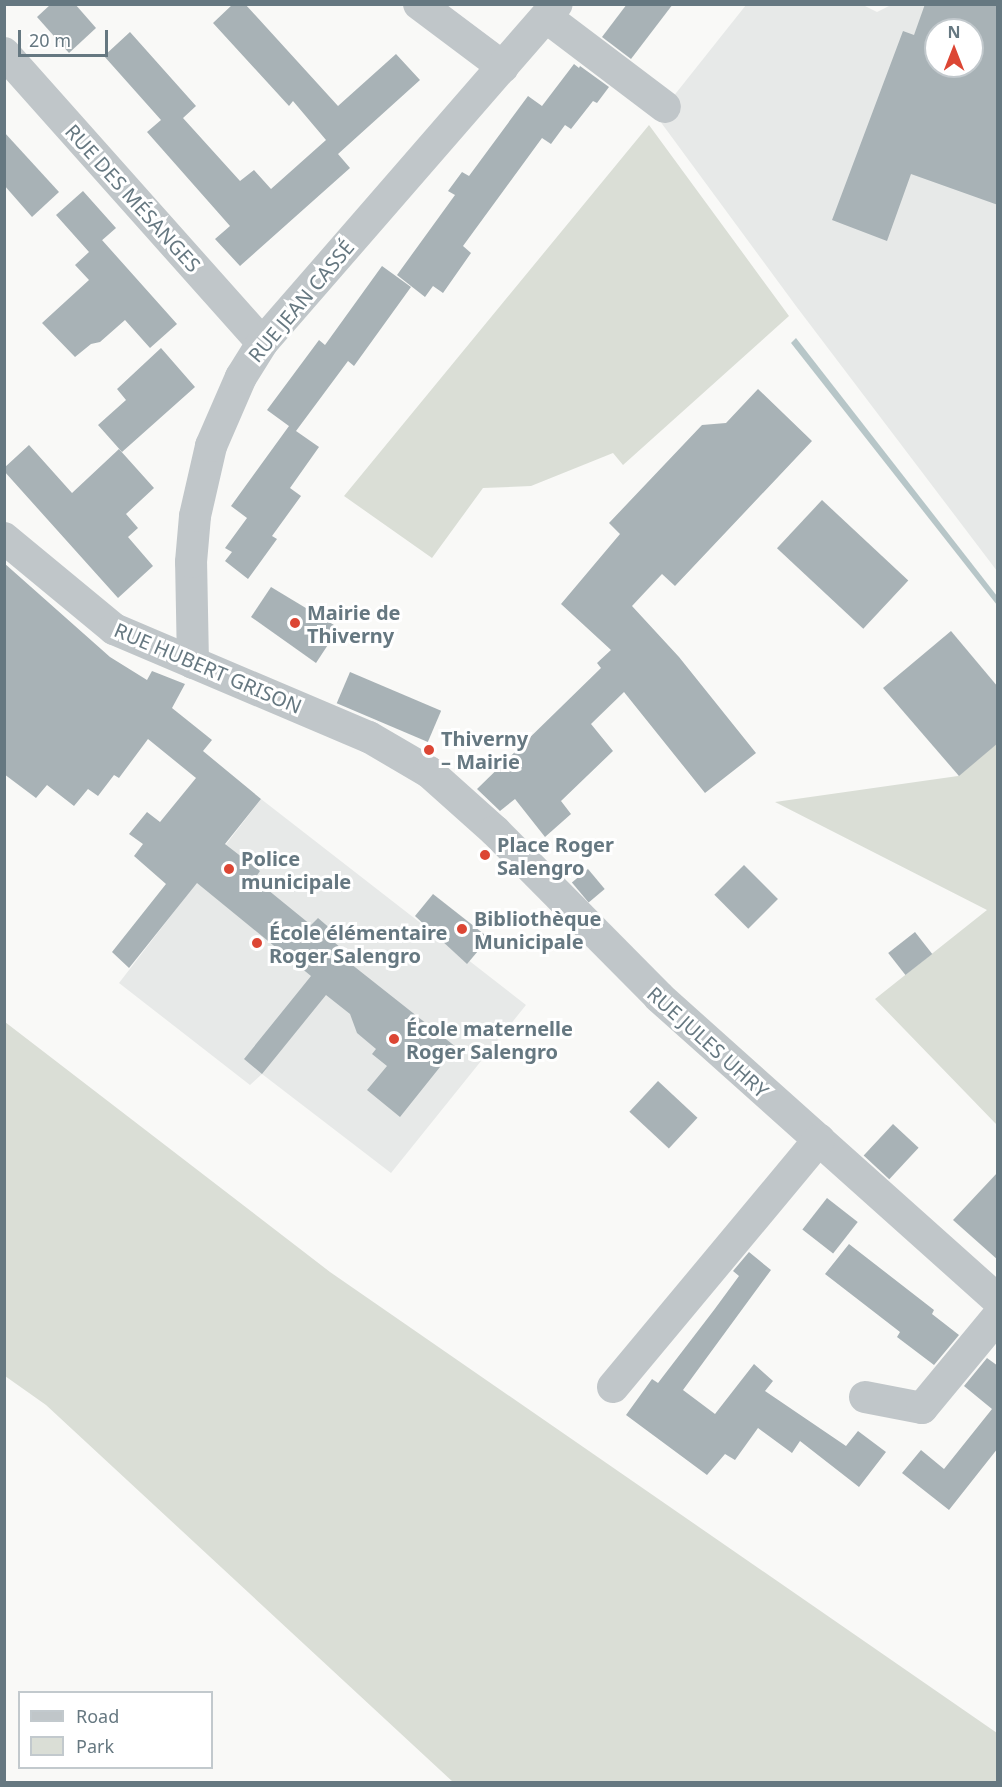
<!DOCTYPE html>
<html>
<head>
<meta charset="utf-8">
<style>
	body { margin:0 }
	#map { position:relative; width:1002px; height:1787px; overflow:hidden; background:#f9f9f7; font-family:"Noto Sans",sans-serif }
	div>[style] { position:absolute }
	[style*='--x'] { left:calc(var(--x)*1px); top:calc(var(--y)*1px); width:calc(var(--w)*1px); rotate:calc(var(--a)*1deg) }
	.built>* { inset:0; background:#e7e9e8 }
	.green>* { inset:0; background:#daded6 }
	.water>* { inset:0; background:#b7c6c8 }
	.building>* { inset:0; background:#a8b2b6; transform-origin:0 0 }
	.minor>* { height:32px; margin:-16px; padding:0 16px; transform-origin:16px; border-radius:16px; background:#c0c6c9 }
	.dots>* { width:16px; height:16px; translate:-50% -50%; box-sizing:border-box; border:3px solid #fff; border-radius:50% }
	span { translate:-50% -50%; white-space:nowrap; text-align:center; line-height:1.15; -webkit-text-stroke:6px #fff; paint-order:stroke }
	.street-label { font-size:20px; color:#667881 }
	.poi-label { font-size:20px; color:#667881; font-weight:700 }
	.left { translate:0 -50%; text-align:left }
	.frame { position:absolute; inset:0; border:6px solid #667881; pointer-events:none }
	.legend { position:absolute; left:18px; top:1691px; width:195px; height:78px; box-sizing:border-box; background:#fff; border:2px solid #c2c9cd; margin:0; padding:8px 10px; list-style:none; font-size:18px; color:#667881 }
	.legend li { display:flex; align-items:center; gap:12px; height:30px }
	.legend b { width:30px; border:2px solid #c2c9cd }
	.north { position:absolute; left:924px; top:18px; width:60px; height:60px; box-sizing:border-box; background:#fff; border:2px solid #c2c9cd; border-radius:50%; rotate:0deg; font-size:16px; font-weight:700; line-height:24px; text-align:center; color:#667881 }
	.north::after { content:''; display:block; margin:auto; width:21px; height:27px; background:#dc4634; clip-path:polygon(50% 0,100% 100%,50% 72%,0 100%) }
	.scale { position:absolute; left:18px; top:30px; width:90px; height:27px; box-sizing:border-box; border:3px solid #667881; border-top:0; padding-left:8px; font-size:18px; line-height:21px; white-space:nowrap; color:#667881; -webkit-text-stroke:4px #fff; paint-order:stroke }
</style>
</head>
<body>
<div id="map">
	<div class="built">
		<i style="clip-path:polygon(evenodd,746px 5px,863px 5px,877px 12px,891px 5px,997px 5px,997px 571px,796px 306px,657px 117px,746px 5px,936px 30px,972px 30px,972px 66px,936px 66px,936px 30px)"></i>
		<i style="clip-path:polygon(261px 799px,526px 1005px,391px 1173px,262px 1074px,250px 1085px,119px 983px)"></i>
	</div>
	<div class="green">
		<i style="clip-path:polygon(649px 125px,789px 316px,623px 465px,613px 453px,531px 486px,483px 488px,432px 558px,344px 496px)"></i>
		<i style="clip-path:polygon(997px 743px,997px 1125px,875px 999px,987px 910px,775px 802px,958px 776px)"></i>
		<i style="clip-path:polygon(5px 1022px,330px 1272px,997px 1733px,997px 1782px,453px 1782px,46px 1405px,5px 1376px)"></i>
	</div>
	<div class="water">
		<i style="clip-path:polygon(796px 338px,997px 596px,997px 605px,791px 343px)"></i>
	</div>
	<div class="building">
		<i style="clip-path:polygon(51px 4px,75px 4px,96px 28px,69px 53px,37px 17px)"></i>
		<i style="clip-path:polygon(233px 4px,245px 4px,338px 106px,396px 54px,420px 80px,338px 154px,350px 168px,240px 266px,215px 239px,230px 226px,147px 132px,161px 120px,104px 56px,130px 32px,196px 106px,183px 118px,240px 181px,254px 170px,271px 189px,326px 140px,293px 101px,289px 106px,213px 23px)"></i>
		<i style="clip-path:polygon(627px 4px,673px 4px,631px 59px,602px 37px)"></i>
		<i style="clip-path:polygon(evenodd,925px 4px,998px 4px,998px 205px,911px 174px,887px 241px,832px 220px,903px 31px,914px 35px,925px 4px,936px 30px,972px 30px,972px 66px,936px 66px,936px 30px)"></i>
		<i style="clip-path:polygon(574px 64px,579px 68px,580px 66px,609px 87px,597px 103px,593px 101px,571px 129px,565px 125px,551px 144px,542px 138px,463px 246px,471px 253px,443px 293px,433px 286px,425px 297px,397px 275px,455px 195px,448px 191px,462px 172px,469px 176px,528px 96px,542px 106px)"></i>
		<i style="clip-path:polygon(4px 132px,59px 192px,32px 217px,4px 185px)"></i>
		<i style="clip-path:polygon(83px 191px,116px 228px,100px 242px,102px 240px,177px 324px,150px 348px,125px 320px,100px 342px,91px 344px,75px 357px,42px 323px,89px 280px,75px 265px,89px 252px,56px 215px)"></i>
		<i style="clip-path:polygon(382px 266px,411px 287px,354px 366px,348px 361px,296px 431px,319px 447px,290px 488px,301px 496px,272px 536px,277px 539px,248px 579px,225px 561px,232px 552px,225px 548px,247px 518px,231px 506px,289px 426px,293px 429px,267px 410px,319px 340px,325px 345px)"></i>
		<i style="clip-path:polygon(161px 348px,195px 387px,122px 452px,98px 425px,126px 400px,117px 389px)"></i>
		<i style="clip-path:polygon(758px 389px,812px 441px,675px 586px,662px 574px,632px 606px,679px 657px,756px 753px,705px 793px,624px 692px,591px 724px,613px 751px,561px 801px,571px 814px,545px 837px,515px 799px,500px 811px,477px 789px,601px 668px,597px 663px,611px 650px,561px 604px,620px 534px,609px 523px,702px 425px,726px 423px)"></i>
		<i style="clip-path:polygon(29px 445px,72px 493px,119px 449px,154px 488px,126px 514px,138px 528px,128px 537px,153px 566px,118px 598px,4px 471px,4px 468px)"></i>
		<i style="left:822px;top:500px;width:118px;height:66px;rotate:43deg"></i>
		<i style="clip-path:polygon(4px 563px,110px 657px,147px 680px,152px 671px,185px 684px,172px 708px,212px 740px,203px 751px,261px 799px,225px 844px,260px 871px,256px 877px,257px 881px,311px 925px,318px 918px,339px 936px,334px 942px,350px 956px,346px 960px,456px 1047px,400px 1117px,367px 1090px,387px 1066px,372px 1054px,376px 1049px,357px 1033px,350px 1014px,326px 995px,262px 1074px,244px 1059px,311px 976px,197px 883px,129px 968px,112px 952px,166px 884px,134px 856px,143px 844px,129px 834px,147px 812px,160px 822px,196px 778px,148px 739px,119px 778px,114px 775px,98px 796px,88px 789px,74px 806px,47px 785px,36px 798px,4px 774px)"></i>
		<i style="clip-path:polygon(271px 587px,339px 628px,316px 663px,251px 617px)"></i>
		<i style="clip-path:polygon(951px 631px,998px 687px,998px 743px,959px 776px,883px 688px)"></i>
		<i style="left:350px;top:672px;width:99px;height:34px;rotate:23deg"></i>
		<i style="left:744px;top:865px;width:48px;height:42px;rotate:45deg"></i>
		<i style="left:588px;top:869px;width:26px;height:21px;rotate:50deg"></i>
		<i style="clip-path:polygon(433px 894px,489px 938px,467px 964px,415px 916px)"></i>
		<i style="left:915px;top:932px;width:28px;height:34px;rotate:52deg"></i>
		<i style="left:658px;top:1081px;width:54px;height:42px;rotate:43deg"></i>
		<i style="left:893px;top:1124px;width:35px;height:43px;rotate:43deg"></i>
		<i style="clip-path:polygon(998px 1172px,998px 1260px,953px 1220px)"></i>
		<i style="left:827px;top:1198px;width:39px;height:40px;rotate:38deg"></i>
		<i style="clip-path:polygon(849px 1244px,934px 1310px,932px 1314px,959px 1335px,934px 1365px,897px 1337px,900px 1332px,825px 1274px)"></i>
		<i style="clip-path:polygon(749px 1252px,771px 1270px,683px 1390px,715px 1414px,754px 1364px,773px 1381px,765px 1391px,846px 1446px,858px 1431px,886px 1452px,859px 1487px,800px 1441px,792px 1453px,758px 1428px,735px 1460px,725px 1454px,707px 1475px,626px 1415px,652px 1379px,658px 1383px,714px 1310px,739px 1276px,733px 1271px)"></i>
		<i style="clip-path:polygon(987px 1358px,998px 1366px,998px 1448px,949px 1510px,902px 1473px,921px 1450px,944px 1469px,992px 1409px,964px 1386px)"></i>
	</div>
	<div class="minor">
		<i style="--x:419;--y:4;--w:105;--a:36.9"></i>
		<i style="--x:546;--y:17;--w:149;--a:37.1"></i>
		<i style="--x:4;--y:53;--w:388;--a:48.3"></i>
		<i style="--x:4;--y:538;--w:143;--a:39.6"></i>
		<i style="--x:114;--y:629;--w:277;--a:23"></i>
		<i style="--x:369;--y:737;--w:69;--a:30.3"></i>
		<i style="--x:429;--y:772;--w:89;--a:41.8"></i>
		<i style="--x:495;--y:831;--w:233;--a:45.3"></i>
		<i style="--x:659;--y:997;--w:455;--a:41.8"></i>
		<i style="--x:193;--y:663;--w:101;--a:-91.1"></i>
		<i style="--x:191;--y:562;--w:46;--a:-85"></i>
		<i style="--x:195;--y:516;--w:72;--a:-77.1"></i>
		<i style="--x:211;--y:446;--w:75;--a:-66.5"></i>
		<i style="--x:241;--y:377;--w:40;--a:-58"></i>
		<i style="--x:262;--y:343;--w:449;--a:-49"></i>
		<i style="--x:613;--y:1387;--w:322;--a:-50.2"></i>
		<i style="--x:865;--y:1397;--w:58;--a:10.9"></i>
		<i style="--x:922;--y:1408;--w:119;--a:-50.4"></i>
	</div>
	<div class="dots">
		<i style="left:295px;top:623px;background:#dc4634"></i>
		<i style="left:429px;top:750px;background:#dc4634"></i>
		<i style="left:485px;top:855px;background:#dc4634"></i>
		<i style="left:229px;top:869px;background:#dc4634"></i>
		<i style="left:462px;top:929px;background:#dc4634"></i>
		<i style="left:257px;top:943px;background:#dc4634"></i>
		<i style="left:394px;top:1039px;background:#dc4634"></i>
	</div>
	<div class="street-label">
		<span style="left:133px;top:198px;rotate:48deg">RUE DES MÉSANGES</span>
		<span style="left:301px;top:301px;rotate:-50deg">RUE JEAN CASSÉ</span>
		<span style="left:208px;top:668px;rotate:23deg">RUE HUBERT GRISON</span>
		<span style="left:708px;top:1042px;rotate:42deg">RUE JULES UHRY</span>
	</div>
	<div class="poi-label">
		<span class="left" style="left:307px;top:624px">Mairie de<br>Thiverny</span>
		<span class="left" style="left:441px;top:750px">Thiverny<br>– Mairie</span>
		<span class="left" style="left:497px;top:856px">Place Roger<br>Salengro</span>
		<span class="left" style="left:241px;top:870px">Police<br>municipale</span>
		<span class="left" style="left:474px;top:930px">Bibliothèque<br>Municipale</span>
		<span class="left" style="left:269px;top:944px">École élémentaire<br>Roger Salengro</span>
		<span class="left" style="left:406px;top:1040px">École maternelle<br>Roger Salengro</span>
	</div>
	<div class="frame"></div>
	<ul class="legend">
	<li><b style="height:8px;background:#c0c6c9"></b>Road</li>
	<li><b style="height:16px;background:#daded6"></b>Park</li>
	</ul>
	<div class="north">N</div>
	<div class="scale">20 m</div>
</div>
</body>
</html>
